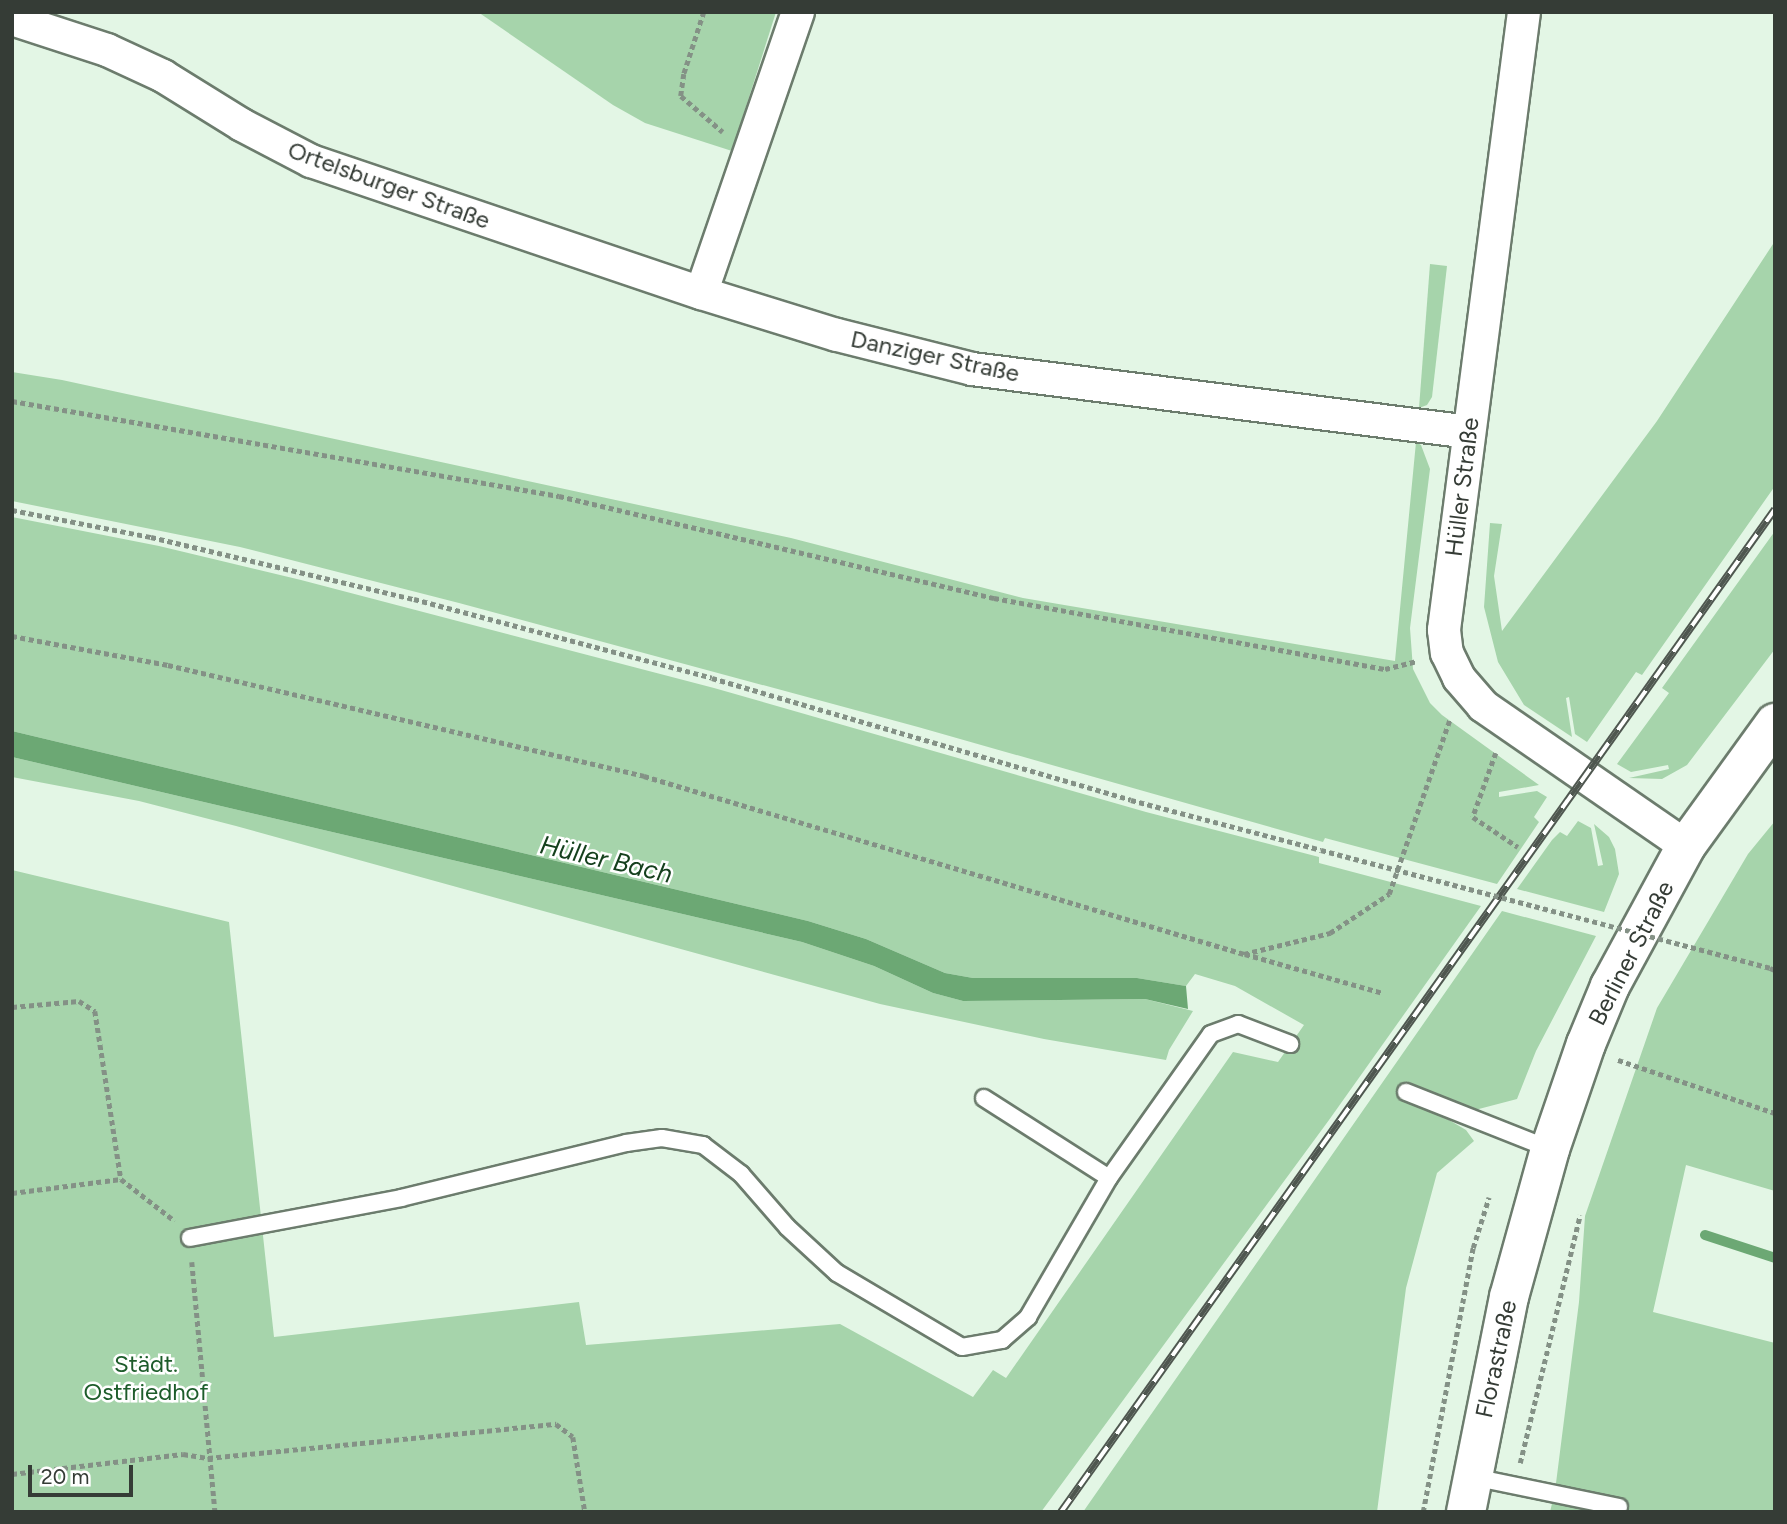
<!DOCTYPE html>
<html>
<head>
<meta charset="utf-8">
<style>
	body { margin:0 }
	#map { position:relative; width:1787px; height:1524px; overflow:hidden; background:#e3f6e5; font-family:Figtree,sans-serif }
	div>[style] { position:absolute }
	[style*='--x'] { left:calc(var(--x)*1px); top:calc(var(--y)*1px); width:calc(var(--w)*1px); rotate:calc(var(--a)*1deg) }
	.green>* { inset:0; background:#a6d4ab }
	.water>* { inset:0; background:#6ca874 }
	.stream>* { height:10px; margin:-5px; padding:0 5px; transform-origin:5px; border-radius:5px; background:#6ca874 }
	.path>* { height:4.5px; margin-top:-2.25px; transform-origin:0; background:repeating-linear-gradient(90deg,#849186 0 5px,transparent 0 8.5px) }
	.roads { filter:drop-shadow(2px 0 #6c7c6d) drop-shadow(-2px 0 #6c7c6d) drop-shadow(0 2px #6c7c6d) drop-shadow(0 -2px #6c7c6d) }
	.lane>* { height:16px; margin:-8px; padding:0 8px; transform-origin:8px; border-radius:8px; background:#fff }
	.street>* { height:32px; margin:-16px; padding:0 16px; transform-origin:16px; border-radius:16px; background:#fff }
	.secondary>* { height:38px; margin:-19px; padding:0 19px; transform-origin:19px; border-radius:19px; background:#fff }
	.rail>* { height:8px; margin-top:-4px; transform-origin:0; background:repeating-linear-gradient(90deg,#fff 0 16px,#4f5750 0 32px); box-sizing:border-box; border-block:2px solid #4f5750 }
	.path-bridge>* { height:4.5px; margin-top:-2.25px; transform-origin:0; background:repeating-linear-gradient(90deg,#849186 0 5px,transparent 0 8.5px) }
	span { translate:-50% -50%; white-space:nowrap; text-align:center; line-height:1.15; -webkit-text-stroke:5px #fff; paint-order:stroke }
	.street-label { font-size:24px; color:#353c36 }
	.park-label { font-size:24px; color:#1d5c2a }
	.water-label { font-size:26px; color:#15401d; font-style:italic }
	.frame { position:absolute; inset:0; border:14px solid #353c36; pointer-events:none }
	.scale { position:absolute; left:28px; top:1465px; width:105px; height:32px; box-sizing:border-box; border:4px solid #353c36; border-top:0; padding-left:9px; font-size:21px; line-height:24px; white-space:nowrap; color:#353c36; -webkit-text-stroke:5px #fff; paint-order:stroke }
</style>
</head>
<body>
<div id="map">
	<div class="green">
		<i style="clip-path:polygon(478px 12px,776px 12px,732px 151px,645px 123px,613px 105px)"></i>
		<i style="clip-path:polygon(1775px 241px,1775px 486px,1642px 675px,1636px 672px,1587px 742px,1575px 734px,1569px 697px,1566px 698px,1572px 737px,1524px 705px,1498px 662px,1484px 607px,1490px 523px,1502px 524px,1494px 576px,1502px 631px,1657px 421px)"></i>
		<i style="clip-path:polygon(1430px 264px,1447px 266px,1432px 397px,1427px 405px,1419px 408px)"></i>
		<i style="clip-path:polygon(12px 372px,62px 380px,791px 538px,1023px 598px,1395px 661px,1416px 442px,1421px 445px,1430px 469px,1410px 628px,1413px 669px,1430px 703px,1442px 715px,1539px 785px,1499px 792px,1499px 797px,1537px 791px,1547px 797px,1534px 817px,1539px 822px,1497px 884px,1325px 838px,1323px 842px,918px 727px,459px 603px,240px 547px,12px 501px)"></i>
		<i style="clip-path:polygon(12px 517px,159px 546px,301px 580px,714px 688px,1146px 812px,1319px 857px,1319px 863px,1481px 906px,1329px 1120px,1041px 1512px,12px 1512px,12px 870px,229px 922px,274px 1337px,579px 1302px,586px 1345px,840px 1324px,973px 1397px,993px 1370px,1006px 1378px,1233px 1052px,1278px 1062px,1304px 1025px,1235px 986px,1195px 974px,1186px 986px,1137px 978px,973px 978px,945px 973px,866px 939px,808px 921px,12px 731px)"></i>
		<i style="clip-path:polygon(1775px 531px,1775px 649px,1687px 765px,1662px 779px,1629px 778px,1669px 769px,1668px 765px,1631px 772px,1617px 764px,1669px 693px,1662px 688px)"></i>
		<i style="clip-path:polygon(12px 757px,802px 942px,874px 966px,933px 993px,963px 1001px,1145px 999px,1193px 1011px,1169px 1050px,1166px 1060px,1044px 1039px,880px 1004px,236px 826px,139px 801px,12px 777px)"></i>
		<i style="clip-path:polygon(1578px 821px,1591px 828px,1598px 866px,1603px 865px,1594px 824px,1609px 837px,1615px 849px,1619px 874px,1604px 912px,1517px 889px,1552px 840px,1560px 832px,1567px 836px)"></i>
		<i style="clip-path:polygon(1775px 821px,1775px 1191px,1686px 1165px,1653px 1312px,1775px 1343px,1775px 1512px,1550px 1512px,1555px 1491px,1579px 1302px,1585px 1216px,1657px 1008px,1748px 854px)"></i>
		<i style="clip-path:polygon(1502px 911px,1596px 936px,1536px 1051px,1517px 1099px,1475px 1110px,1411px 1083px,1400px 1098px,1449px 1120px,1466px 1130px,1474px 1141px,1437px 1173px,1406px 1288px,1377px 1512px,1083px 1512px)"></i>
	</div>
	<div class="water">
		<i style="clip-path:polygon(12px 731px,808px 921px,866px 939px,945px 973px,973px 978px,1137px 978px,1186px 986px,1188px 1009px,1145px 999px,963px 1001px,933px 993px,874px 966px,802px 942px,12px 757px)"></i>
	</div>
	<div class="stream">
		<i style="--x:1705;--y:1235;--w:74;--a:18.2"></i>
	</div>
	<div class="path">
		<i style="--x:704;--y:12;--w:65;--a:107.9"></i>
		<i style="--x:684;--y:74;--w:22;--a:98"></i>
		<i style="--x:681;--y:96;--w:55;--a:40.6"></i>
		<i style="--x:12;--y:401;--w:555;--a:9.85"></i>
		<i style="--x:559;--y:496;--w:447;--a:13.2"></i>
		<i style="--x:994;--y:598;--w:397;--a:10.3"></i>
		<i style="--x:1385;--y:669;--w:32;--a:-14"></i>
		<i style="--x:12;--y:510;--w:142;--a:11"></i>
		<i style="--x:151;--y:537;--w:270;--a:13.3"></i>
		<i style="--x:414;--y:599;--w:308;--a:14.8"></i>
		<i style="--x:712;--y:678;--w:436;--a:16.2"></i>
		<i style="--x:1131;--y:800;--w:196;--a:14.7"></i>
		<i style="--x:12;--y:636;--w:159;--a:10.5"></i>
		<i style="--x:168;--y:665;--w:489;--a:13.1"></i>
		<i style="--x:644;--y:776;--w:626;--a:16.52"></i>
		<i style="--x:1244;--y:954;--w:89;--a:-13.7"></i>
		<i style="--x:1330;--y:933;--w:71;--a:-33.5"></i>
		<i style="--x:1389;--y:894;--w:185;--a:-70.8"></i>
		<i style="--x:1496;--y:753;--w:68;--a:109.8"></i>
		<i style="--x:1473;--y:817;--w:54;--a:33.7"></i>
		<i style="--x:1245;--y:954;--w:143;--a:15.8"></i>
		<i style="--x:1770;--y:968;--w:5;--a:22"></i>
		<i style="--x:12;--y:1007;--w:67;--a:-5.1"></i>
		<i style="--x:79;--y:1001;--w:19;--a:32"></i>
		<i style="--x:95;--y:1011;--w:170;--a:81.2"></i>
		<i style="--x:1618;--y:1060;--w:166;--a:18.7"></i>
		<i style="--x:12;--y:1193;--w:110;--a:-7.3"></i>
		<i style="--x:121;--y:1179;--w:68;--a:37.9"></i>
		<i style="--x:192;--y:1262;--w:251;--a:84.7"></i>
		<i style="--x:1520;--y:1463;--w:255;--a:-76.4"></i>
		<i style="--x:12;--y:1474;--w:172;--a:-6.7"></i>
		<i style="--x:183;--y:1454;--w:25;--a:9"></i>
		<i style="--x:208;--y:1458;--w:350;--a:-5.6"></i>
		<i style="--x:556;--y:1424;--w:21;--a:37"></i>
		<i style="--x:573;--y:1437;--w:76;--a:80.9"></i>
		<i style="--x:1423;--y:1512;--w:269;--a:-79.3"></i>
		<i style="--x:1473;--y:1248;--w:53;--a:-72.6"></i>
	</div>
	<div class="roads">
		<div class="lane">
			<i style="--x:1406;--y:1092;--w:155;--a:21.6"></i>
			<i style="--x:984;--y:1098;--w:148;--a:32.6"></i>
			<i style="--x:190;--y:1238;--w:215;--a:-10.7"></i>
			<i style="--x:401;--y:1198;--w:232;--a:-13.7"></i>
			<i style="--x:626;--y:1143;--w:36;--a:-8"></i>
			<i style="--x:662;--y:1138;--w:42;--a:9.7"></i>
			<i style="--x:703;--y:1145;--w:48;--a:37.3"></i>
			<i style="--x:741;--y:1174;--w:70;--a:49"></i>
			<i style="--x:787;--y:1227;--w:68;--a:42.6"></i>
			<i style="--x:837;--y:1273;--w:145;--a:30.6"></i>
			<i style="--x:962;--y:1347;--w:41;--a:-9.9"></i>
			<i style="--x:1002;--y:1340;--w:35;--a:-41"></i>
			<i style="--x:1028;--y:1317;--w:161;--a:-59.8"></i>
			<i style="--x:1109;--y:1178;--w:176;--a:-54.7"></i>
			<i style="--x:1211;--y:1034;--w:29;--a:-20"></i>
			<i style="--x:1238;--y:1024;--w:56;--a:21"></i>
			<i style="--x:1473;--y:1477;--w:149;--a:11.6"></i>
		</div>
		<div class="street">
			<i style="--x:798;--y:12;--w:297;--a:109"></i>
			<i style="--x:701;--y:293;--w:142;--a:17.2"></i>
			<i style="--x:837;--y:335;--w:139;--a:14.1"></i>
			<i style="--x:972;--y:369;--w:501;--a:7.22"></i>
			<i style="--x:1524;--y:12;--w:623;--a:97.38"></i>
			<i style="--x:1444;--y:630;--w:23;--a:83"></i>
			<i style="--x:1447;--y:653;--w:28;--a:64"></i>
			<i style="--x:1459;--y:678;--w:37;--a:49"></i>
			<i style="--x:1483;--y:706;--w:247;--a:34.6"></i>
			<i style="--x:12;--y:19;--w:100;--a:18.1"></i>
			<i style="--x:107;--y:50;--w:62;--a:24.9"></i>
			<i style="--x:163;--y:76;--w:93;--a:31.8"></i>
			<i style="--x:242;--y:125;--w:78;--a:27.6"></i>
			<i style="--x:311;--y:161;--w:412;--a:18.7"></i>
		</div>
		<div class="secondary">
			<i style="--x:1466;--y:1512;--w:219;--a:-78.7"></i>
			<i style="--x:1509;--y:1297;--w:154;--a:-74.5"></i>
			<i style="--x:1550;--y:1149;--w:111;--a:-71.1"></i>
			<i style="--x:1586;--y:1044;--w:63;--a:-67.5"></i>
			<i style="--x:1610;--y:986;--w:159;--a:-61.5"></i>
			<i style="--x:1686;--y:846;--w:152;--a:-54.1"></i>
		</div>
	</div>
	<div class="rail">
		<i style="--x:1061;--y:1512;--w:1231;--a:-54.55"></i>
	</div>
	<div class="path-bridge">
		<i style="--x:1321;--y:850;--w:464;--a:14.7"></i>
	</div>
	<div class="street-label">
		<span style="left:389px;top:185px;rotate:20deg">Ortelsburger Straße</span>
		<span style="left:935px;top:356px;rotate:12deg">Danziger Straße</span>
		<span style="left:1462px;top:487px;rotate:-83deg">Hüller Straße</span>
		<span style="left:1631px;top:953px;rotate:-63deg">Berliner Straße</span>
		<span style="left:1496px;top:1359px;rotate:-78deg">Florastraße</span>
	</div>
	<div class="park-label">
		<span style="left:146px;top:1378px">Städt.<br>Ostfriedhof</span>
	</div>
	<div class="water-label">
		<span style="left:606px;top:860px;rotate:13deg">Hüller Bach</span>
	</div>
	<div class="frame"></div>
	<div class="scale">20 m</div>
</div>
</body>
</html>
